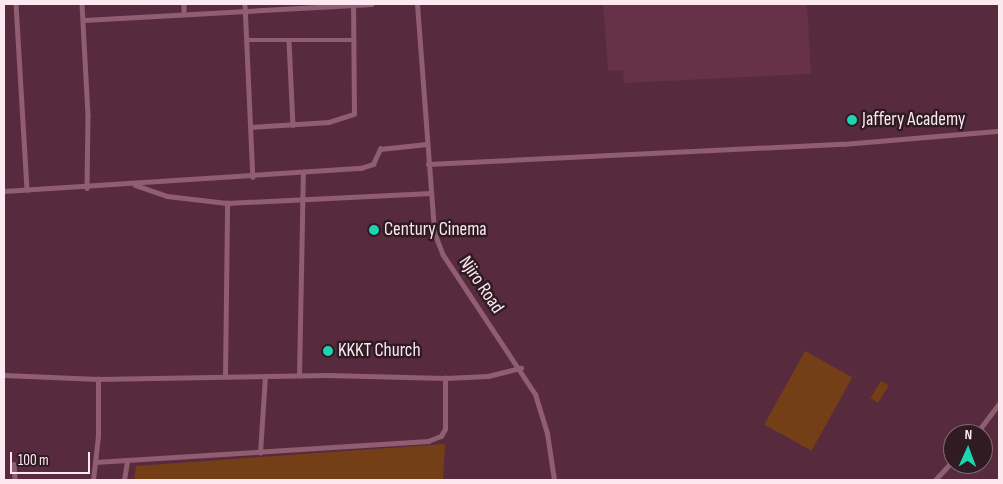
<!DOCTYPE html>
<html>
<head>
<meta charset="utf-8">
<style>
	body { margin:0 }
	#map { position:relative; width:1003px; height:484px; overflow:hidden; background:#582a3e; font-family:"Sofia Sans Condensed",sans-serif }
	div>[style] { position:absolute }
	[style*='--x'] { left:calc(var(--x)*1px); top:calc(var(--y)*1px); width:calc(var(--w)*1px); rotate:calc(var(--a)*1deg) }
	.built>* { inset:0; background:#673148 }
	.green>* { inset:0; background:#743f16; transform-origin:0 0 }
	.minor>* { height:4.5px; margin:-2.25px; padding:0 2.25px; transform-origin:2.25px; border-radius:2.25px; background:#905d71 }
	.tertiary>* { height:5px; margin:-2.5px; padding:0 2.5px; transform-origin:2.5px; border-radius:2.5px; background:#905d71 }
	.dots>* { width:14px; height:14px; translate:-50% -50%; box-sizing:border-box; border:2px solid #301b23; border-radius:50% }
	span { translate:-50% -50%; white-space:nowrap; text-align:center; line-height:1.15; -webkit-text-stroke:5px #301b23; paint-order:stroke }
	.poi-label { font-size:19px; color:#fbe9ef }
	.left { translate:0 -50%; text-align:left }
	.street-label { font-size:19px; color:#fbe9ef }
	.frame { position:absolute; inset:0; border:5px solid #fbe9ef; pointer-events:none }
	.north { position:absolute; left:943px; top:424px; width:50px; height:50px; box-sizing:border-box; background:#301b23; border:1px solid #816d75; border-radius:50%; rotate:2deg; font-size:14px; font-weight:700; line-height:20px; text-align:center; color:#fbe9ef }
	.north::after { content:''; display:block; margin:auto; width:18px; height:22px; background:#1cd5b1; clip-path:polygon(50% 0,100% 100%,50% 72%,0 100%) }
	.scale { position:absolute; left:10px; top:452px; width:80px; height:22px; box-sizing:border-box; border:2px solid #fbe9ef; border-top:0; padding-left:6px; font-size:15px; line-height:18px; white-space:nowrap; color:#fbe9ef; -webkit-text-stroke:4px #301b23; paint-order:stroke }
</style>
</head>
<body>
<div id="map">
	<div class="built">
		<i style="clip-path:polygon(603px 4px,807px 4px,811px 74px,624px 83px,623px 70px,608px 71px)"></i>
	</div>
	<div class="green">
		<i style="left:805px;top:351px;width:54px;height:84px;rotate:29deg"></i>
		<i style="left:881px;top:381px;width:9px;height:20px;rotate:32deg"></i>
		<i style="clip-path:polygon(445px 444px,443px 480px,134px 480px,136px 466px)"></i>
	</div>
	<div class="minor">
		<i style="--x:16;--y:4;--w:186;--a:86.6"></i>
		<i style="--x:82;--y:4;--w:112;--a:86.9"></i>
		<i style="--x:88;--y:116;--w:72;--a:90.8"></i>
		<i style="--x:184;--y:4;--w:9;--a:90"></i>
		<i style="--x:245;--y:4;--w:173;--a:87.4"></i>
		<i style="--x:84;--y:20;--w:288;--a:-3.2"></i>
		<i style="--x:247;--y:40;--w:107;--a:0"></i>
		<i style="--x:289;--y:41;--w:84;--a:87.3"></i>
		<i style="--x:251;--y:127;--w:78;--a:-3.7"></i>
		<i style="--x:329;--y:122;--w:26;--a:-18"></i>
		<i style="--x:354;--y:114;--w:108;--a:-90.5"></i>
		<i style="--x:428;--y:164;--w:415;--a:-2.8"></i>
		<i style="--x:843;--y:144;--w:157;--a:-4.8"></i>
		<i style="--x:135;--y:185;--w:34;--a:19"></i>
		<i style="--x:167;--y:196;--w:60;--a:6.7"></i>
		<i style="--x:227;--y:203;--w:204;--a:-2.8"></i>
		<i style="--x:4;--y:191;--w:358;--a:-3.7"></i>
		<i style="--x:361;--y:168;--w:13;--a:-18"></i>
		<i style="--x:373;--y:164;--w:17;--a:-65"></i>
		<i style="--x:380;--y:149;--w:47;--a:-6.1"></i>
		<i style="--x:4;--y:375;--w:94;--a:2.4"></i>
		<i style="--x:98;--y:379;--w:229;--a:-1"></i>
		<i style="--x:327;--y:375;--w:118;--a:1.5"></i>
		<i style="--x:445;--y:378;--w:43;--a:-2.7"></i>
		<i style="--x:488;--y:376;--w:34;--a:-14"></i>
		<i style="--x:299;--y:376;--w:203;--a:-88.9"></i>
		<i style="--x:225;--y:377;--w:174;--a:-89.3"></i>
		<i style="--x:976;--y:434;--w:38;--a:-53"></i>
		<i style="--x:260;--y:453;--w:77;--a:-86.3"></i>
		<i style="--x:95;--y:462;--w:334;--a:-3.6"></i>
		<i style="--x:428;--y:441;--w:14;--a:-21"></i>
		<i style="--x:441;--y:436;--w:8;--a:-60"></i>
		<i style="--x:445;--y:429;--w:51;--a:-90"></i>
		<i style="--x:14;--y:464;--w:16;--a:86"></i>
		<i style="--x:93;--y:480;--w:44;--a:-83.5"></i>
		<i style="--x:98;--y:436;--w:57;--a:-90"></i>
		<i style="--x:124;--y:480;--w:19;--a:-81"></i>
		<i style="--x:935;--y:480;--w:26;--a:-47"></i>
	</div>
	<div class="tertiary">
		<i style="--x:417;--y:4;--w:229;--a:85.7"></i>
		<i style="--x:434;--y:232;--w:25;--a:69"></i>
		<i style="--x:443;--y:255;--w:167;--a:56.5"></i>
		<i style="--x:535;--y:394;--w:41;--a:72.9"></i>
		<i style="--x:547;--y:433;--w:48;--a:81.5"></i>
	</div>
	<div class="dots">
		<i style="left:852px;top:120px;background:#1cd5b1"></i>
		<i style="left:374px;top:230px;background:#1cd5b1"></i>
		<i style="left:328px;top:351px;background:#1cd5b1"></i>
	</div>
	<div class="poi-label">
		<span class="left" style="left:862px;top:120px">Jaffery Academy</span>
		<span class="left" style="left:384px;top:230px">Century Cinema</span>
		<span class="left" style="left:338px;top:351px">KKKT Church</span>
	</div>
	<div class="street-label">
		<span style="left:481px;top:285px;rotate:56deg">Njiro Road</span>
	</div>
	<div class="frame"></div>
	<div class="north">N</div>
	<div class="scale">100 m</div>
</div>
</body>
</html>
